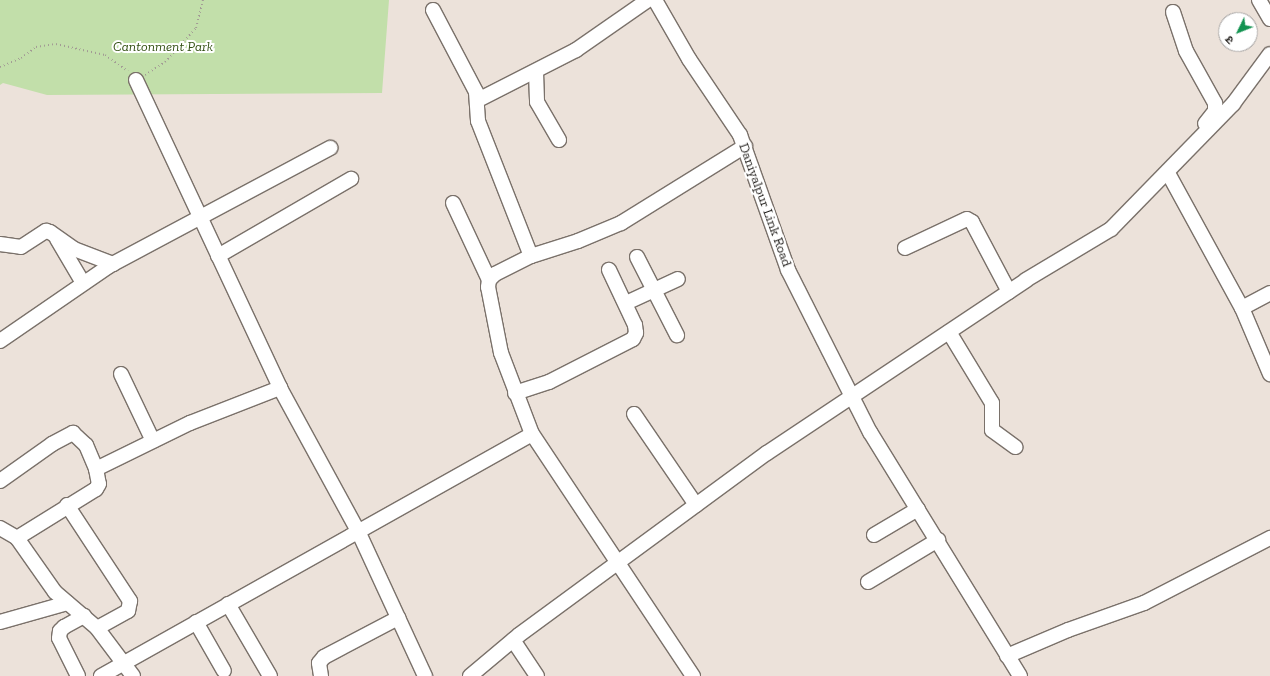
<!DOCTYPE html>
<html>
<head>
<meta charset="utf-8">
<style>
	body { margin:0 }
	#map { position:relative; width:1270px; height:676px; overflow:hidden; background:#ece2da; font-family:"Zilla Slab","Noto Sans Devanagari",serif }
	div>[style] { position:absolute }
	[style*='--x'] { left:calc(var(--x)*1px); top:calc(var(--y)*1px); width:calc(var(--w)*1px); rotate:calc(var(--a)*1deg) }
	.green>* { inset:0; background:#c2dfaa }
	.path>* { height:2px; margin-top:-1px; transform-origin:0; background:repeating-linear-gradient(90deg,#a29b94 0 1px,transparent 0 4px) }
	.roads { filter:drop-shadow(1px 0 #7a716a) drop-shadow(-1px 0 #7a716a) drop-shadow(0 1px #7a716a) drop-shadow(0 -1px #7a716a) }
	.minor>* { height:14px; margin:-7px; padding:0 7px; transform-origin:7px; border-radius:7px; background:#fff }
	span { translate:-50% -50%; white-space:nowrap; text-align:center; line-height:1.15; -webkit-text-stroke:4px #fff; paint-order:stroke }
	.park-label { font-size:14px; color:#335014; font-style:italic }
	.street-label { font-size:14px; color:#1d1a17 }
	.north { position:absolute; left:1218px; top:12px; width:40px; height:40px; box-sizing:border-box; background:#fff; border:1px solid #a5a3a2; border-radius:50%; rotate:227deg; font-size:11px; font-weight:700; line-height:16px; text-align:center; color:#1d1a17 }
	.north::after { content:''; display:block; margin:auto; width:14px; height:18px; background:#139351; clip-path:polygon(50% 0,100% 100%,50% 72%,0 100%) }
</style>
</head>
<body>
<div id="map">
	<div class="green">
		<i style="clip-path:polygon(0 0,389px 0,382px 93px,47px 95px,3px 83px,0 85px)"></i>
	</div>
	<div class="path">
		<i style="--x:0;--y:67;--w:23;--a:-23"></i>
		<i style="--x:21;--y:58;--w:19;--a:-36"></i>
		<i style="--x:36;--y:47;--w:20;--a:-9"></i>
		<i style="--x:56;--y:44;--w:50;--a:12.7"></i>
		<i style="--x:105;--y:55;--w:28;--a:35"></i>
		<i style="--x:145;--y:75;--w:24;--a:-33"></i>
		<i style="--x:165;--y:62;--w:46;--a:-47.6"></i>
		<i style="--x:196;--y:28;--w:29;--a:-76"></i>
	</div>
	<div class="roads">
		<div class="minor">
			<i style="--x:655;--y:0;--w:68;--a:60"></i>
			<i style="--x:689;--y:59;--w:92;--a:56.1"></i>
			<i style="--x:740;--y:135;--w:143;--a:70.4"></i>
			<i style="--x:788;--y:270;--w:182;--a:63.2"></i>
			<i style="--x:870;--y:432;--w:286;--a:58.4"></i>
			<i style="--x:1259;--y:0;--w:22;--a:60"></i>
			<i style="--x:433;--y:10;--w:93;--a:62.3"></i>
			<i style="--x:476;--y:92;--w:29;--a:86"></i>
			<i style="--x:478;--y:121;--w:145;--a:68.6"></i>
			<i style="--x:1173;--y:12;--w:41;--a:71.6"></i>
			<i style="--x:1186;--y:51;--w:60;--a:60.9"></i>
			<i style="--x:1215;--y:103;--w:8;--a:90"></i>
			<i style="--x:1215;--y:111;--w:16;--a:128"></i>
			<i style="--x:536;--y:72;--w:30;--a:88"></i>
			<i style="--x:537;--y:102;--w:44;--a:59.9"></i>
			<i style="--x:136;--y:80;--w:340;--a:64.9"></i>
			<i style="--x:280;--y:388;--w:163;--a:61.4"></i>
			<i style="--x:358;--y:531;--w:160;--a:65.2"></i>
			<i style="--x:478;--y:100;--w:110;--a:-27"></i>
			<i style="--x:576;--y:50;--w:88;--a:-34.8"></i>
			<i style="--x:1168;--y:173;--w:154;--a:61.3"></i>
			<i style="--x:1242;--y:308;--w:72;--a:67"></i>
			<i style="--x:453;--y:203;--w:85;--a:64.9"></i>
			<i style="--x:57;--y:239;--w:51;--a:59.4"></i>
			<i style="--x:0;--y:244;--w:21;--a:8"></i>
			<i style="--x:21;--y:247;--w:30;--a:-33"></i>
			<i style="--x:46;--y:231;--w:4;--a:14"></i>
			<i style="--x:50;--y:232;--w:29;--a:35"></i>
			<i style="--x:74;--y:249;--w:42;--a:21"></i>
			<i style="--x:905;--y:248;--w:68;--a:-25.1"></i>
			<i style="--x:967;--y:219;--w:6;--a:31"></i>
			<i style="--x:972;--y:222;--w:79;--a:62.1"></i>
			<i style="--x:218;--y:256;--w:154;--a:-30.1"></i>
			<i style="--x:637;--y:257;--w:88;--a:62.9"></i>
			<i style="--x:626;--y:303;--w:57;--a:-24.8"></i>
			<i style="--x:1242;--y:308;--w:32;--a:-28"></i>
			<i style="--x:949;--y:332;--w:83;--a:58.8"></i>
			<i style="--x:992;--y:403;--w:27;--a:90"></i>
			<i style="--x:992;--y:430;--w:29;--a:36"></i>
			<i style="--x:0;--y:341;--w:132;--a:-34.5"></i>
			<i style="--x:109;--y:266;--w:251;--a:-28.1"></i>
			<i style="--x:121;--y:374;--w:74;--a:64.5"></i>
			<i style="--x:515;--y:393;--w:36;--a:-18"></i>
			<i style="--x:549;--y:382;--w:94;--a:-27.1"></i>
			<i style="--x:633;--y:339;--w:7;--a:-63"></i>
			<i style="--x:636;--y:333;--w:8;--a:-97"></i>
			<i style="--x:635;--y:325;--w:61;--a:-115.3"></i>
			<i style="--x:634;--y:414;--w:110;--a:55.7"></i>
			<i style="--x:96;--y:469;--w:105;--a:-26.1"></i>
			<i style="--x:190;--y:423;--w:97;--a:-21.3"></i>
			<i style="--x:0;--y:481;--w:64;--a:-35.4"></i>
			<i style="--x:52;--y:444;--w:24;--a:-28"></i>
			<i style="--x:73;--y:433;--w:18;--a:43"></i>
			<i style="--x:86;--y:445;--w:26;--a:67"></i>
			<i style="--x:96;--y:469;--w:15;--a:79"></i>
			<i style="--x:99;--y:484;--w:6;--a:121"></i>
			<i style="--x:96;--y:489;--w:93;--a:148.2"></i>
			<i style="--x:67;--y:505;--w:115;--a:56.7"></i>
			<i style="--x:130;--y:601;--w:10;--a:101"></i>
			<i style="--x:128;--y:611;--w:35;--a:151"></i>
			<i style="--x:0;--y:528;--w:20;--a:30"></i>
			<i style="--x:17;--y:538;--w:66;--a:54.9"></i>
			<i style="--x:55;--y:592;--w:55;--a:40.6"></i>
			<i style="--x:97;--y:628;--w:60;--a:53.1"></i>
			<i style="--x:874;--y:535;--w:51;--a:-30.6"></i>
			<i style="--x:868;--y:582;--w:82;--a:-31"></i>
			<i style="--x:228;--y:604;--w:83;--a:59.7"></i>
			<i style="--x:0;--y:622;--w:70;--a:-15.8"></i>
			<i style="--x:196;--y:622;--w:56;--a:60.3"></i>
			<i style="--x:513;--y:640;--w:43;--a:56.3"></i>
			<i style="--x:1007;--y:656;--w:66;--a:-23.1"></i>
			<i style="--x:1068;--y:630;--w:81;--a:-19.6"></i>
			<i style="--x:1144;--y:603;--w:142;--a:-27.3"></i>
			<i style="--x:78;--y:676;--w:42;--a:-116.6"></i>
			<i style="--x:59;--y:638;--w:7;--a:-82"></i>
			<i style="--x:60;--y:631;--w:6;--a:-45"></i>
			<i style="--x:64;--y:627;--w:23;--a:-29"></i>
			<i style="--x:101;--y:676;--w:494;--a:-29.3"></i>
			<i style="--x:321;--y:676;--w:13;--a:-99"></i>
			<i style="--x:319;--y:663;--w:8;--a:-50"></i>
			<i style="--x:324;--y:657;--w:84;--a:-27.8"></i>
			<i style="--x:470;--y:676;--w:64;--a:-39.9"></i>
			<i style="--x:519;--y:635;--w:308;--a:-36.3"></i>
			<i style="--x:767;--y:453;--w:311;--a:-33.7"></i>
			<i style="--x:1026;--y:280;--w:99;--a:-31"></i>
			<i style="--x:1111;--y:229;--w:175;--a:-45.7"></i>
			<i style="--x:1233;--y:104;--w:62;--a:-53.5"></i>
			<i style="--x:693;--y:676;--w:291;--a:-123.6"></i>
			<i style="--x:532;--y:434;--w:87;--a:-110.9"></i>
			<i style="--x:501;--y:353;--w:67;--a:-101.1"></i>
			<i style="--x:488;--y:287;--w:7;--a:-82"></i>
			<i style="--x:489;--y:280;--w:8;--a:-45"></i>
			<i style="--x:495;--y:274;--w:40;--a:-26.6"></i>
			<i style="--x:531;--y:256;--w:49;--a:-17.7"></i>
			<i style="--x:578;--y:241;--w:47;--a:-22.7"></i>
			<i style="--x:621;--y:223;--w:146;--a:-31.8"></i>
		</div>
	</div>
	<div class="park-label">
		<span style="left:163px;top:47px">Cantonment Park</span>
	</div>
	<div class="street-label">
		<span style="left:765px;top:205px;rotate:70deg">Daniyalpur Link Road</span>
	</div>
	<div class="north">उ</div>
</div>
</body>
</html>
